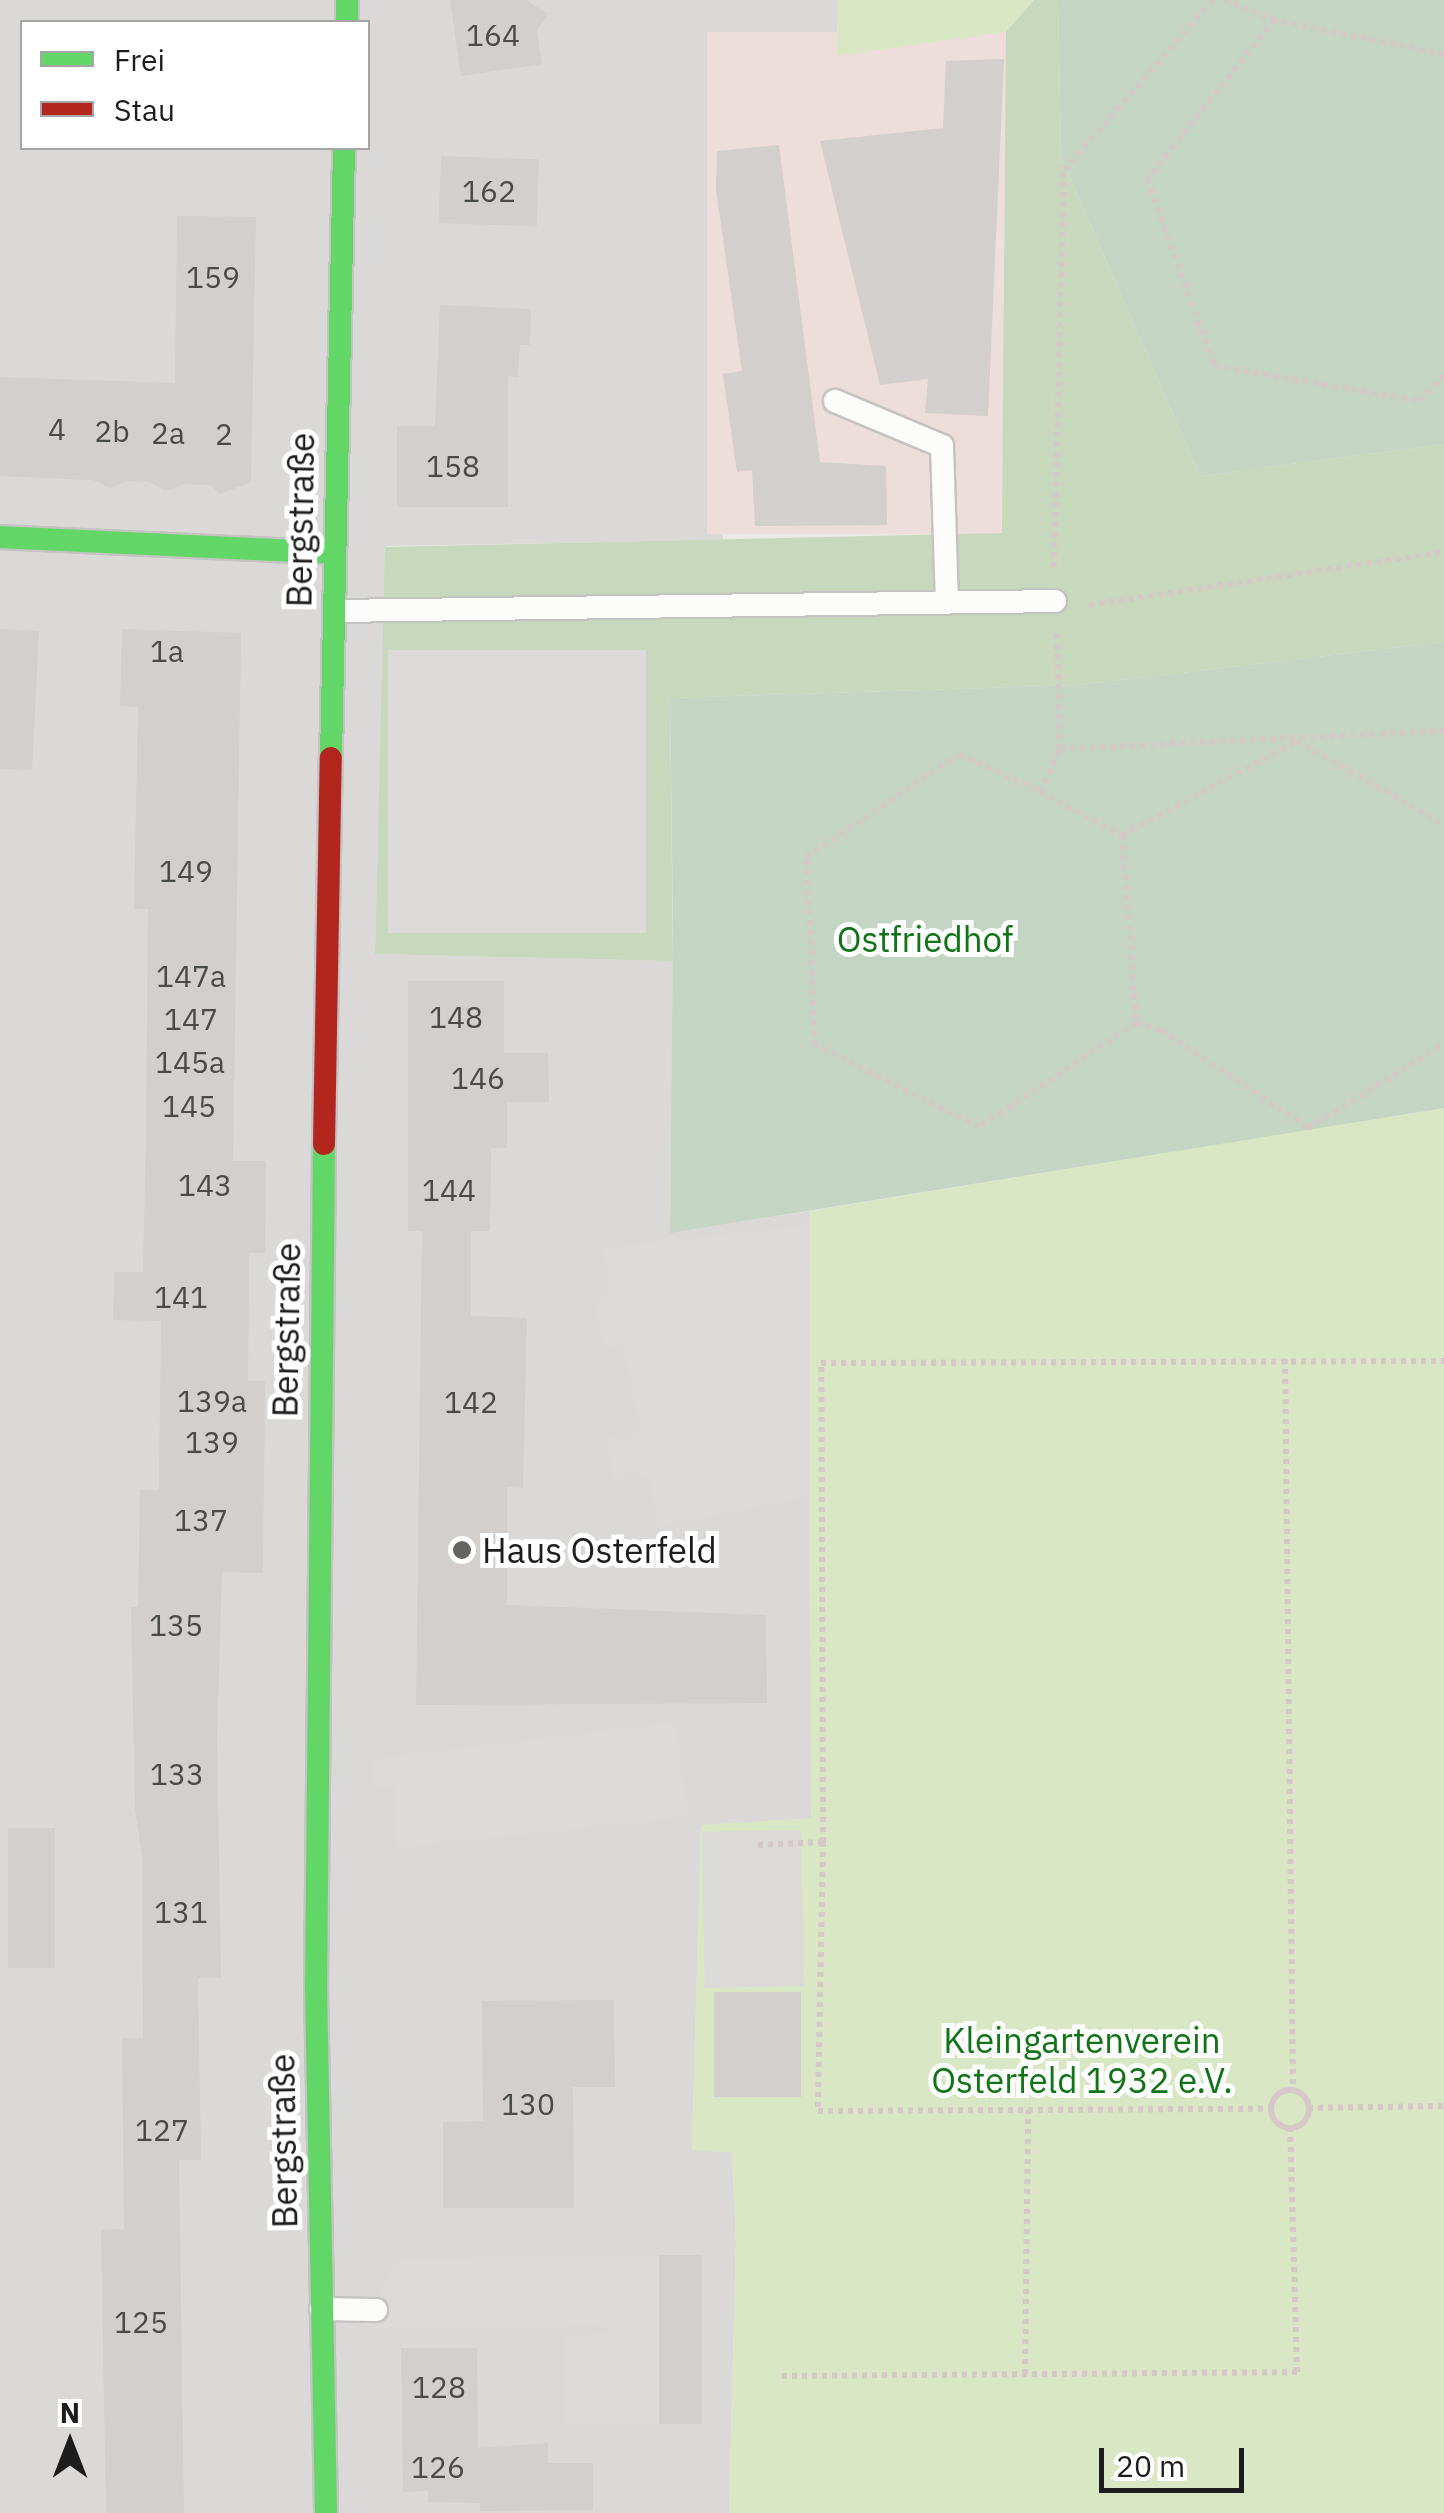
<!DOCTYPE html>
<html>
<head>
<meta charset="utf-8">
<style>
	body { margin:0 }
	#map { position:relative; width:1444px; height:2513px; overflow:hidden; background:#ebe9e5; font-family:"IBM Plex Sans",sans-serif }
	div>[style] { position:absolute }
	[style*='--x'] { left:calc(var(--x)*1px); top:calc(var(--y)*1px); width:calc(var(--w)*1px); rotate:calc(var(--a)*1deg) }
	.residential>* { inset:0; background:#dad9d7 }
	.commercial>* { inset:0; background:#eddddb; transform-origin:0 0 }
	.grass>* { inset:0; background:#d9e7c5 }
	.forest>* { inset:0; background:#c7d8bc }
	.cemetery>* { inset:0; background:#c4d5c4 }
	.parking>* { inset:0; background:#dbdad9; transform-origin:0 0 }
	.building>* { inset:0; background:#d2cfcc; transform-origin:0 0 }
	.path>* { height:6px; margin-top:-3px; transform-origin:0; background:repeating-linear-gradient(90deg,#d5c8c6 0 5px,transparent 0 10px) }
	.path>.ring { margin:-3px; padding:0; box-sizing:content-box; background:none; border:6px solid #d5c8c6; border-radius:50% }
	.roads { filter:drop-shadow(2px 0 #c4c3c1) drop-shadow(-2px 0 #c4c3c1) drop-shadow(0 2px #c4c3c1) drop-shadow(0 -2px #c4c3c1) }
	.lane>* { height:22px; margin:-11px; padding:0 11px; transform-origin:11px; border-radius:11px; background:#fcfcfb }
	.fast>* { height:22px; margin:-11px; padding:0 11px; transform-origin:11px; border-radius:11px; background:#63d668 }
	.jam>* { height:22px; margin:-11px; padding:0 11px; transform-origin:11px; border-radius:11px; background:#b3261e }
	.dots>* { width:28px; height:28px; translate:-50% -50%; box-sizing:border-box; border:5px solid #fff; border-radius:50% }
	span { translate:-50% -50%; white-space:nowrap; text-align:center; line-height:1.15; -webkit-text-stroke:10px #fff; paint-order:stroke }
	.number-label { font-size:30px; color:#4a4a49 }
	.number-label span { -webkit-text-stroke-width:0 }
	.street-label { font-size:35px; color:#1d1d1d }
	.park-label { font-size:35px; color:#117416 }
	.poi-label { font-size:35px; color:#1d1d1d }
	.left { translate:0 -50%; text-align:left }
	.legend { position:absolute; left:20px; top:20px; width:350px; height:130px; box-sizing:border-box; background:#fff; border:2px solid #a5a5a5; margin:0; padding:12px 18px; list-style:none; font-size:30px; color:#1d1d1d }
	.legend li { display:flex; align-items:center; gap:20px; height:50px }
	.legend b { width:50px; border:2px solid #a5a5a5 }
	.north { position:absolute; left:20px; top:2393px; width:100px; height:100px; -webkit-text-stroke:8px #fff; paint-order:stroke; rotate:0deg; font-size:28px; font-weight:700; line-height:40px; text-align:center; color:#1d1d1d }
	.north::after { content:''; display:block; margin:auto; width:35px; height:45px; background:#1d1d1d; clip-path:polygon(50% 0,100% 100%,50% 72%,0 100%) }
	.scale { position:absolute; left:1099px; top:2448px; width:145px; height:45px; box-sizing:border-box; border:5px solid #1d1d1d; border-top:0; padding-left:12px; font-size:30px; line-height:35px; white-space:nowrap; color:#1d1d1d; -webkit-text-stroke:8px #fff; paint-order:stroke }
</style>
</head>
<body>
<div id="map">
	<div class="residential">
		<i style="clip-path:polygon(evenodd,0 0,838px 0,837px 56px,710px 77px,723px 540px,386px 546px,375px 954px,673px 961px,670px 1232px,810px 1211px,811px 1819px,701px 1826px,692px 2150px,732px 2152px,736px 2242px,729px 2513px,0 2513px,0 0,22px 22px,368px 22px,368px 148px,22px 148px,22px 22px)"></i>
	</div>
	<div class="commercial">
		<i style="left:1006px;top:32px;width:502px;height:299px;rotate:90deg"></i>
	</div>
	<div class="grass">
		<i style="clip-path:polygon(838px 0,1034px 0,1006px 32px,837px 56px)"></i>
		<i style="clip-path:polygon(1444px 1107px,1444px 2513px,729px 2513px,736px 2242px,732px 2152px,692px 2151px,701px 1825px,811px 1818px,810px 1211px)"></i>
	</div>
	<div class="forest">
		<i style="clip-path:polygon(1034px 0,1058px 0,1061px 157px,1200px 476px,1444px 444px,1444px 642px,1079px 685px,670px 698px,673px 961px,375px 954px,385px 547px,1002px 533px,1006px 32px)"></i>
	</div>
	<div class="cemetery">
		<i style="clip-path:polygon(1058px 0,1444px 0,1444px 444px,1200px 476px,1061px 157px)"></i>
		<i style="clip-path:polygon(1444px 642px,1444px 1108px,670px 1233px,673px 927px,670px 698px,1079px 685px)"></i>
	</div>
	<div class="parking">
		<i style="left:388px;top:650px;width:258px;height:283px"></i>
		<i style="clip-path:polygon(810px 1225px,808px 1497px,658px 1526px,649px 1479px,629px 1470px,615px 1483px,604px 1433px,624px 1441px,641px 1431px,623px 1346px,606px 1348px,595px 1309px,611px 1292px,602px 1248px)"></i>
		<i style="clip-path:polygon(675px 1722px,688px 1817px,396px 1848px,395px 1786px,373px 1788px,372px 1759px)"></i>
		<i style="left:801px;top:1830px;width:156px;height:99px;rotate:89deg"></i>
		<i style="clip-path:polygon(659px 2255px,664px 2424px,566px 2424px,566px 2335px,608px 2332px,606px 2325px,376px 2329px,376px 2300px,398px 2260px)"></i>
	</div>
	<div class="building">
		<i style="clip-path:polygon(450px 0,526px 0,548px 14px,537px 31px,542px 64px,461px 76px)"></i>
		<i style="clip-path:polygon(1004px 59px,988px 416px,925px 413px,928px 379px,880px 385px,820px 141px,943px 128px,946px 61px)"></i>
		<i style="clip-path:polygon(779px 145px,820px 462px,886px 466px,887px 525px,755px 526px,752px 470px,737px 472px,723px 374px,742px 371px,716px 189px,717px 151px)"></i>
		<i style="left:441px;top:156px;width:98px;height:67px;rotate:2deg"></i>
		<i style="clip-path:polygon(177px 216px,256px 217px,251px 482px,220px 494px,211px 485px,184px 484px,166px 491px,149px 482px,127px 481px,110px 488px,93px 480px,0 476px,0 377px,175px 383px)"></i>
		<i style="clip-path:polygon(440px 305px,531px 309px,530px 345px,520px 345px,518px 377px,508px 376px,508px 507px,397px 507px,397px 426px,435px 426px)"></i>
		<i style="clip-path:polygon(0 629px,39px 631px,32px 770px,0 769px)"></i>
		<i style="clip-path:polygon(122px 629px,241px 633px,233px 1161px,266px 1161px,265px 1253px,249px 1253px,248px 1381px,265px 1381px,263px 1573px,222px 1572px,217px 1738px,221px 1978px,198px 1978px,201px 2160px,179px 2160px,184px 2513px,106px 2513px,101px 2230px,124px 2229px,122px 2038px,143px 2038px,142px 1855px,135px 1809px,131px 1607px,138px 1607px,140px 1490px,159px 1490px,161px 1321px,113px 1320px,114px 1272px,143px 1272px,146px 1128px,148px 909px,134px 909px,138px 707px,120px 706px)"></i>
		<i style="clip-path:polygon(408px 981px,504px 981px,504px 1053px,548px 1053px,549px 1102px,507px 1102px,507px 1148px,491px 1148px,490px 1231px,471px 1231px,471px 1316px,527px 1318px,523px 1488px,507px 1487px,507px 1605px,766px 1615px,767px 1703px,416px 1705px,422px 1231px,408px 1231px)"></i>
		<i style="left:8px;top:1828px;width:47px;height:140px"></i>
		<i style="left:714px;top:1992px;width:87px;height:105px"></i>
		<i style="clip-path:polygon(614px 2000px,615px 2087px,573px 2087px,574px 2208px,443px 2208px,443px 2122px,483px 2121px,482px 2001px)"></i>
		<i style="left:659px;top:2255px;width:43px;height:169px"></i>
		<i style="clip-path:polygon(401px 2348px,477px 2348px,478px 2448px,548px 2443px,548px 2463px,593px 2463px,593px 2510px,480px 2511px,480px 2503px,428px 2502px,428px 2491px,403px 2492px)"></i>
	</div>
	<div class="path">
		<i style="--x:1224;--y:0;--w:54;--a:21.8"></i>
		<i style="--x:1444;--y:54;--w:173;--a:-168.7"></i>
		<i style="--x:1274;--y:20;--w:203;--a:128.6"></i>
		<i style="--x:1147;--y:179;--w:199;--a:70.3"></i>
		<i style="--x:1214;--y:366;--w:209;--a:9.6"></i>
		<i style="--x:1420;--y:401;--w:37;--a:-49"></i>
		<i style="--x:1054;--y:567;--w:397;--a:-88.6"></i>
		<i style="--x:1064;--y:170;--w:226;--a:-48.8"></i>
		<i style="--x:1089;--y:605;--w:359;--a:-8.5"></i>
		<i style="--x:1060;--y:749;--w:384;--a:-2.7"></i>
		<i style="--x:1040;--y:792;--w:93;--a:27.7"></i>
		<i style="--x:1122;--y:835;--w:189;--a:85.7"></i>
		<i style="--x:1136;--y:1023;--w:188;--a:146.5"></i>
		<i style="--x:979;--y:1127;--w:183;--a:-153.4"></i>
		<i style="--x:815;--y:1045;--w:188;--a:-92.7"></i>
		<i style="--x:806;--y:857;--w:184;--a:-33.9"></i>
		<i style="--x:959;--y:754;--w:89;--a:25.1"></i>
		<i style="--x:1040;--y:792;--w:47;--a:-65.1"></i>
		<i style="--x:1060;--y:749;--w:115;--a:-91.5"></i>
		<i style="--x:1122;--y:835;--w:199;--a:-28.2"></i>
		<i style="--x:1297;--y:741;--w:169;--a:29.7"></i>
		<i style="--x:1136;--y:1023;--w:26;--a:16"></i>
		<i style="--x:1161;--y:1030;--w:177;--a:33.7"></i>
		<i style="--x:1308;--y:1128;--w:160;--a:-31.7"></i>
		<i style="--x:1285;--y:1359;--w:731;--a:89.37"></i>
		<i style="--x:823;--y:1842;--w:479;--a:-90.2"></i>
		<i style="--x:821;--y:1363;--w:623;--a:-0.18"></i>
		<i style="--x:758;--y:1845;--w:65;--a:-2.6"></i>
		<i style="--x:823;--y:1842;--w:269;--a:91.1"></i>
		<i style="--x:818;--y:2111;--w:453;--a:-0.3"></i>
		<i class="ring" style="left:1271px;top:2090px;width:32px;height:32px"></i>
		<i style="--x:1308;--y:2108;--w:136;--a:-0.8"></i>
		<i style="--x:1025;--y:2374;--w:264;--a:-89.3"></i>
		<i style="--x:782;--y:2376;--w:515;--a:-0.45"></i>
		<i style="--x:1297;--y:2372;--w:245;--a:-91.6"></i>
	</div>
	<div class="roads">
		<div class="lane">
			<i style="--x:835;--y:401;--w:116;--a:22.8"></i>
			<i style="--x:942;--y:446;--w:156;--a:88.2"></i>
			<i style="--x:334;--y:611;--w:721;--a:-0.79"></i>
			<i style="--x:321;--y:2309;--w:55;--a:1"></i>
		</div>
		<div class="fast">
			<i style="--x:347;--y:0;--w:22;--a:90"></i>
			<i style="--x:0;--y:537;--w:334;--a:2.7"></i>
			<i style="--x:331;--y:758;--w:610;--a:-88.78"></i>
			<i style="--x:324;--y:1144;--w:842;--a:90.54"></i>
			<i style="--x:316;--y:1986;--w:527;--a:88.91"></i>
		</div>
		<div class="jam">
			<i style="--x:324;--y:1144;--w:386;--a:-89"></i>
		</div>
	</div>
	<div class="dots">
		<i style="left:462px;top:1550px;background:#656463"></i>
	</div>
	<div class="number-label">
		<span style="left:493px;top:35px">164</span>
		<span style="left:489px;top:191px">162</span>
		<span style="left:213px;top:277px">159</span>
		<span style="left:57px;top:429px">4</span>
		<span style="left:112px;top:431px">2b</span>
		<span style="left:168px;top:433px">2a</span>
		<span style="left:224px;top:434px">2</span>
		<span style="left:453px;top:466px">158</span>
		<span style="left:167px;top:651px">1a</span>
		<span style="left:186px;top:871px">149</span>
		<span style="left:191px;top:976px">147a</span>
		<span style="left:456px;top:1017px">148</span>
		<span style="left:191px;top:1019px">147</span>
		<span style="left:190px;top:1062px">145a</span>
		<span style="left:478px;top:1078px">146</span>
		<span style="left:189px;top:1106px">145</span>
		<span style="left:205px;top:1185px">143</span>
		<span style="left:449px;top:1190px">144</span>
		<span style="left:181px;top:1297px">141</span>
		<span style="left:212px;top:1401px">139a</span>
		<span style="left:471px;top:1402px">142</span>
		<span style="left:212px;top:1442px">139</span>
		<span style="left:201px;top:1520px">137</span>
		<span style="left:176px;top:1625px">135</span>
		<span style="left:177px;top:1774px">133</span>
		<span style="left:181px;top:1912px">131</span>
		<span style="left:528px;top:2104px">130</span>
		<span style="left:162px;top:2130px">127</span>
		<span style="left:141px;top:2322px">125</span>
		<span style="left:439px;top:2387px">128</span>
		<span style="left:438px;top:2467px">126</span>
	</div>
	<div class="street-label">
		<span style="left:300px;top:520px;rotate:-89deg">Bergstraße</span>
		<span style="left:286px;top:1330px;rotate:-89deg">Bergstraße</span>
		<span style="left:283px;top:2141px;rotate:-91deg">Bergstraße</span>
	</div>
	<div class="park-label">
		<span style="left:925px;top:939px">Ostfriedhof</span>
		<span style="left:1082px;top:2060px">Kleingartenverein<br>Osterfeld 1932 e.V.</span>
	</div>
	<div class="poi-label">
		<span class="left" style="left:482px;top:1550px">Haus Osterfeld</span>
	</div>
	<ul class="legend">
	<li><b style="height:12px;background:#63d668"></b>Frei</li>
	<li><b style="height:12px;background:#b3261e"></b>Stau</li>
	</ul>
	<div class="north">N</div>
	<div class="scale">20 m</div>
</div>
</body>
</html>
